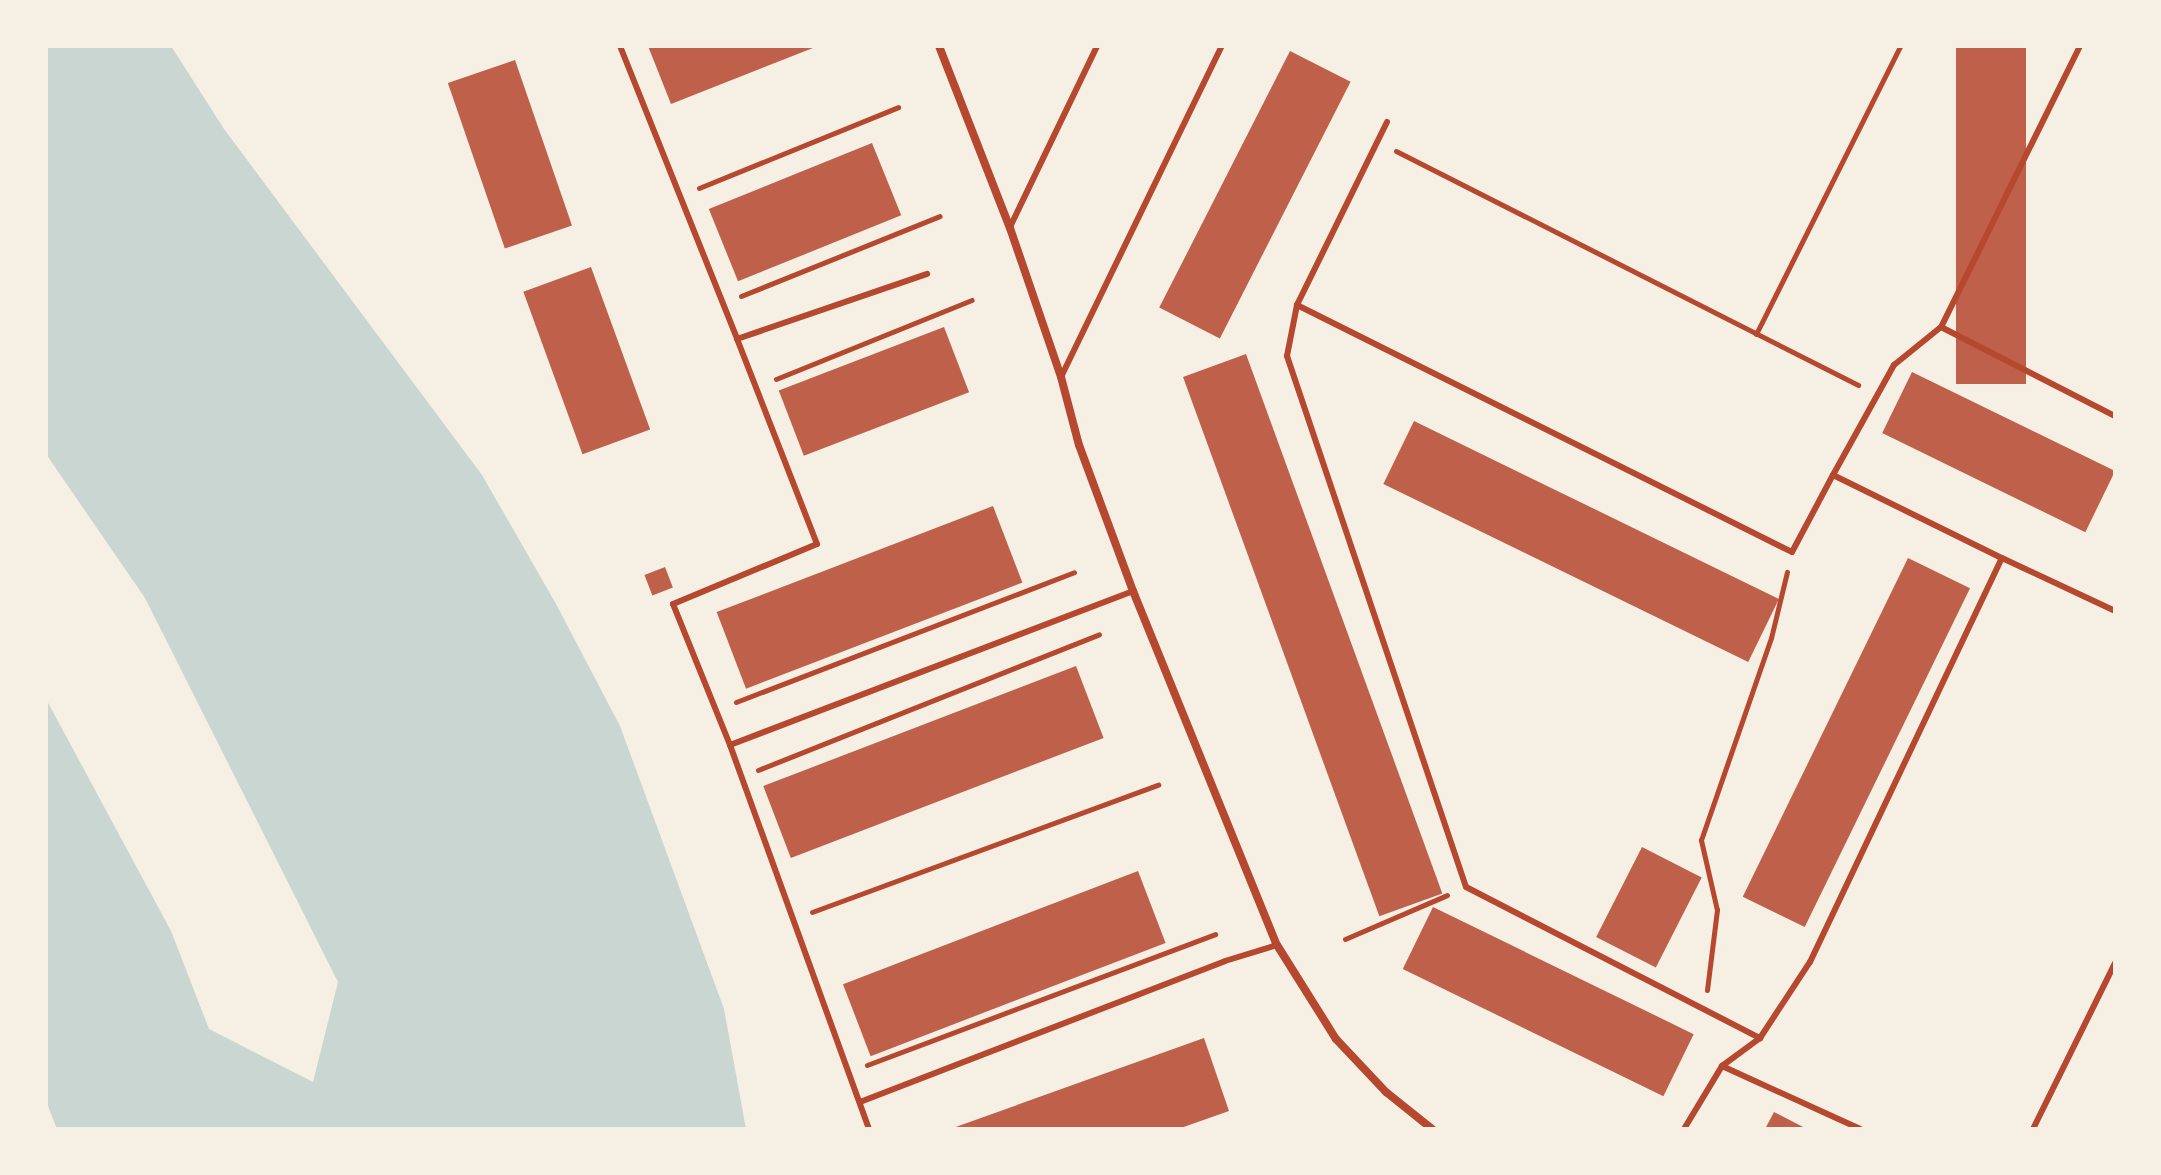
<!DOCTYPE html>
<html>
<head>
<meta charset="utf-8">
<style>
	body { margin:0 }
	#map { position:relative; width:2161px; height:1175px; overflow:hidden; background:#f6efe4; font-family:"Fira Sans",sans-serif }
	div>[style] { position:absolute }
	[style*='--x'] { left:calc(var(--x)*1px); top:calc(var(--y)*1px); width:calc(var(--w)*1px); rotate:calc(var(--a)*1deg) }
	.water>* { inset:0; background:#c9d6d2 }
	.building>* { inset:0; background:#bf614a; transform-origin:0 0 }
	.path>* { height:5px; margin:-2.5px; padding:0 2.5px; transform-origin:2.5px; border-radius:2.5px; background:#b5482f }
	.service>* { height:6px; margin:-3px; padding:0 3px; transform-origin:3px; border-radius:3px; background:#b5482f }
	.minor>* { height:8px; margin:-4px; padding:0 4px; transform-origin:4px; border-radius:4px; background:#b5482f }
	span { translate:-50% -50%; white-space:nowrap; text-align:center; line-height:1.15; -webkit-text-stroke:6px #f6efe4; paint-order:stroke }
	.frame { position:absolute; inset:0; border:48px solid #f6efe4; pointer-events:none }
</style>
</head>
<body>
<div id="map">
	<div class="water">
		<i style="clip-path:polygon(46px 46px,171px 46px,224px 129px,482px 475px,556px 604px,620px 726px,724px 1009px,746px 1129px,57px 1129px,46px 1101px,46px 699px,171px 931px,209px 1029px,313px 1082px,338px 982px,145px 598px,46px 454px)"></i>
	</div>
	<div class="building">
		<i style="clip-path:polygon(648px 46px,818px 46px,671px 104px)"></i>
		<i style="left:1956px;top:46px;width:70px;height:338px"></i>
		<i style="left:1290px;top:51px;width:68px;height:288px;rotate:27deg"></i>
		<i style="left:515px;top:60px;width:175px;height:71px;rotate:71deg"></i>
		<i style="left:872px;top:143px;width:78px;height:176px;rotate:68deg"></i>
		<i style="left:591px;top:267px;width:173px;height:72px;rotate:70deg"></i>
		<i style="left:944px;top:327px;width:70px;height:177px;rotate:69deg"></i>
		<i style="left:1246px;top:354px;width:574px;height:67px;rotate:70deg"></i>
		<i style="left:1912px;top:372px;width:226px;height:68px;rotate:26deg"></i>
		<i style="left:1414px;top:421px;width:406px;height:70px;rotate:26deg"></i>
		<i style="left:993px;top:506px;width:82px;height:296px;rotate:69deg"></i>
		<i style="left:1908px;top:558px;width:69px;height:377px;rotate:26deg"></i>
		<i style="left:665px;top:567px;width:22px;height:22px;rotate:69deg"></i>
		<i style="left:1076px;top:666px;width:77px;height:335px;rotate:69deg"></i>
		<i style="left:1642px;top:847px;width:67px;height:101px;rotate:27deg"></i>
		<i style="left:1138px;top:871px;width:77px;height:316px;rotate:69deg"></i>
		<i style="left:1433px;top:907px;width:290px;height:69px;rotate:26deg"></i>
		<i style="clip-path:polygon(1204px 1038px,1229px 1111px,1178px 1129px,950px 1129px)"></i>
		<i style="clip-path:polygon(1774px 1112px,1807px 1129px,1765px 1129px)"></i>
	</div>
	<div class="path">
		<i style="--x:1396;--y:151;--w:518;--a:26.86"></i>
		<i style="--x:699;--y:188;--w:215;--a:-22.1"></i>
		<i style="--x:741;--y:296;--w:214;--a:-21.9"></i>
		<i style="--x:1756;--y:334;--w:322;--a:-63.4"></i>
		<i style="--x:776;--y:379;--w:211;--a:-22"></i>
		<i style="--x:736;--y:702;--w:362;--a:-21"></i>
		<i style="--x:758;--y:770;--w:367;--a:-21.7"></i>
		<i style="--x:812;--y:912;--w:369;--a:-20.2"></i>
		<i style="--x:1345;--y:939;--w:111;--a:-23.3"></i>
		<i style="--x:1707;--y:990;--w:81;--a:-82.9"></i>
		<i style="--x:1717;--y:910;--w:72;--a:-102.9"></i>
		<i style="--x:1701;--y:840;--w:214;--a:-70.9"></i>
		<i style="--x:1771;--y:638;--w:68;--a:-76.4"></i>
		<i style="--x:867;--y:1065;--w:372;--a:-20.6"></i>
	</div>
	<div class="service">
		<i style="--x:620;--y:46;--w:315;--a:68.2"></i>
		<i style="--x:2080;--y:46;--w:313;--a:116.3"></i>
		<i style="--x:1941;--y:327;--w:195;--a:27.1"></i>
		<i style="--x:1387;--y:122;--w:204;--a:116.2"></i>
		<i style="--x:1297;--y:305;--w:553;--a:26.52"></i>
		<i style="--x:1792;--y:552;--w:87;--a:-62"></i>
		<i style="--x:1833;--y:475;--w:188;--a:26.2"></i>
		<i style="--x:1010;--y:227;--w:201;--a:-64.3"></i>
		<i style="--x:1297;--y:305;--w:52;--a:101.1"></i>
		<i style="--x:1287;--y:356;--w:560;--a:71.37"></i>
		<i style="--x:1466;--y:887;--w:331;--a:27.2"></i>
		<i style="--x:1061;--y:377;--w:368;--a:-64.1"></i>
		<i style="--x:1833;--y:475;--w:126;--a:-61"></i>
		<i style="--x:1894;--y:365;--w:60;--a:-39"></i>
		<i style="--x:730;--y:745;--w:431;--a:-20.9"></i>
		<i style="--x:1722;--y:1066;--w:152;--a:24.5"></i>
		<i style="--x:860;--y:1102;--w:391;--a:-21.1"></i>
		<i style="--x:1225;--y:961;--w:54;--a:-17.1"></i>
		<i style="--x:869;--y:1129;--w:408;--a:-109.9"></i>
		<i style="--x:730;--y:745;--w:152;--a:-112"></i>
		<i style="--x:673;--y:604;--w:156;--a:-22.6"></i>
		<i style="--x:817;--y:544;--w:220;--a:-111.3"></i>
		<i style="--x:737;--y:339;--w:201;--a:-18.9"></i>
		<i style="--x:1684;--y:1129;--w:74;--a:-58.9"></i>
		<i style="--x:1722;--y:1066;--w:47;--a:-36.4"></i>
		<i style="--x:1760;--y:1038;--w:91;--a:-56.7"></i>
		<i style="--x:1810;--y:962;--w:447;--a:-64.6"></i>
		<i style="--x:2002;--y:558;--w:125;--a:25.1"></i>
		<i style="--x:2033;--y:1129;--w:185;--a:-63.7"></i>
	</div>
	<div class="minor">
		<i style="--x:939;--y:46;--w:195;--a:68.7"></i>
		<i style="--x:1010;--y:228;--w:157;--a:71.1"></i>
		<i style="--x:1061;--y:377;--w:70;--a:75.2"></i>
		<i style="--x:1079;--y:445;--w:156;--a:69.7"></i>
		<i style="--x:1133;--y:591;--w:382;--a:67.9"></i>
		<i style="--x:1277;--y:945;--w:111;--a:57.9"></i>
		<i style="--x:1336;--y:1039;--w:73;--a:46.7"></i>
		<i style="--x:1386;--y:1092;--w:59;--a:38.8"></i>
	</div>
	<div class="frame"></div>
</div>
</body>
</html>
